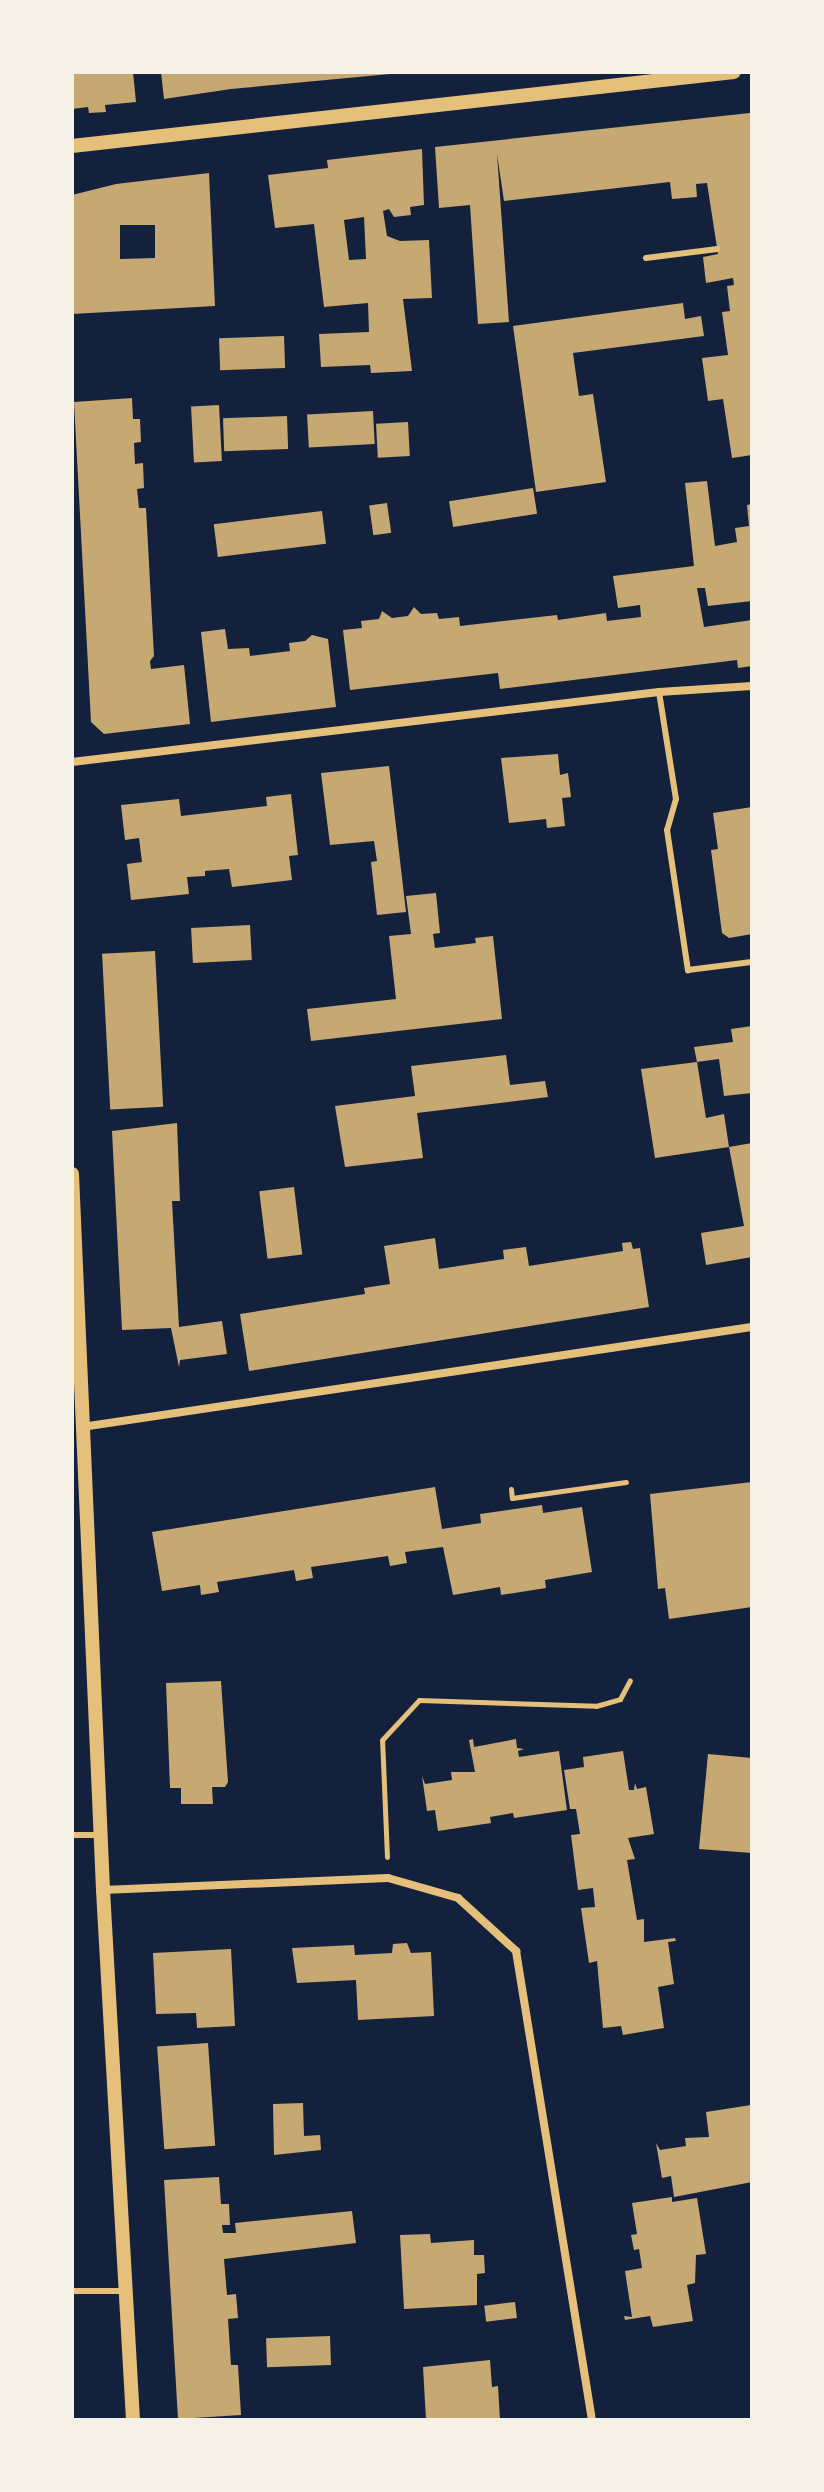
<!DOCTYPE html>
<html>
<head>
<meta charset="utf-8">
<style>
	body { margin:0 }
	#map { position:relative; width:824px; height:2492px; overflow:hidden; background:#14213d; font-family:"Golos Text",sans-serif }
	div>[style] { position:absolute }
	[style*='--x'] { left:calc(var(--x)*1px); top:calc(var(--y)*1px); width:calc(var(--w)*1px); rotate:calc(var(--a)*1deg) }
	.building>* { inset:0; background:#c6a872; transform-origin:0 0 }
	.path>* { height:5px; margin:-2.5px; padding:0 2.5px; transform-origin:2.5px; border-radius:2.5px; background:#e5c07b }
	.service>* { height:6px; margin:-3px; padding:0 3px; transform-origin:3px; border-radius:3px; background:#e5c07b }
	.minor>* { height:8px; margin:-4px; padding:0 4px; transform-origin:4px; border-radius:4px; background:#e5c07b }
	.tertiary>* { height:14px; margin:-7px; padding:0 7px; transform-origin:7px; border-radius:7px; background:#e5c07b }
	span { translate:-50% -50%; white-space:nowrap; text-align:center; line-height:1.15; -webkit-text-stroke:6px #f6f1e7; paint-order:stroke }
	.frame { position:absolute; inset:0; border:74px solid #f6f1e7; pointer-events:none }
</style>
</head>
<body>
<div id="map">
	<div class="building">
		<i style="clip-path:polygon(72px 72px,133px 72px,136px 102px,105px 105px,106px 112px,89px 113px,88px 107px,72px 109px)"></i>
		<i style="clip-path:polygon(161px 72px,390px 72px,390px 74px,231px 89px,164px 99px)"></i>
		<i style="clip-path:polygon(750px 113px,752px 455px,732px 458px,723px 399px,708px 401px,702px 358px,728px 355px,722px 312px,730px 311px,727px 286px,734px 285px,733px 278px,706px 283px,703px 257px,718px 254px,707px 183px,696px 184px,697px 197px,672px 199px,670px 182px,504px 201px,497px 154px,509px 322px,478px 324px,470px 205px,439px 208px,435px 147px)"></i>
		<i style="clip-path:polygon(evenodd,422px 149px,424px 205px,410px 207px,411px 215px,394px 217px,389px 209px,383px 211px,387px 236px,400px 241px,429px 240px,432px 298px,403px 299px,412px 371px,371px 373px,370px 365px,321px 367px,319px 334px,369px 332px,368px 303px,324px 307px,314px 224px,275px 228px,268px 175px,328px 168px,327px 160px,422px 149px,364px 217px,366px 259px,349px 260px,344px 220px,364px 217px)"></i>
		<i style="clip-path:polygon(evenodd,209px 173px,215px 306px,72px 314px,72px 195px,116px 184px,209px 173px,120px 225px,155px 225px,155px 258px,120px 259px,120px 225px)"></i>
		<i style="clip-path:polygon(683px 303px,685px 319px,701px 316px,704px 336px,573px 353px,579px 396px,593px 394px,606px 482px,536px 492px,513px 326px)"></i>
		<i style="left:284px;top:336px;width:32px;height:65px;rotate:88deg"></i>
		<i style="clip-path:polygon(132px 398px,133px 419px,140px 419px,141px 442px,134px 443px,135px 464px,143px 463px,144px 488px,137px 489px,139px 508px,146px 508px,154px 656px,150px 661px,151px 669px,184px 665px,190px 724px,104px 734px,91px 722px,74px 402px)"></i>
		<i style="left:219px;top:405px;width:56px;height:28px;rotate:87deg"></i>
		<i style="left:373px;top:411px;width:33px;height:66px;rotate:87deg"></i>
		<i style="left:287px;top:416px;width:33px;height:64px;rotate:88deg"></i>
		<i style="left:408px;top:422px;width:34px;height:32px;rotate:87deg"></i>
		<i style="clip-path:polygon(707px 481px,715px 546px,737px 542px,735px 528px,749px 526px,747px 505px,752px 504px,752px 601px,708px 606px,705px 588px,697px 588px,704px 627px,752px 620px,752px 666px,738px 668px,737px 660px,500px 689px,498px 673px,350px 690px,343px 630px,362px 628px,361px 621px,379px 619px,382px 611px,392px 618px,408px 616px,414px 607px,421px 614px,437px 613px,439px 619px,459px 617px,460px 626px,557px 615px,558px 620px,606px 613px,607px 621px,641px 617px,640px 605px,618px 608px,613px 576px,694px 566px,685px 483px)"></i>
		<i style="left:533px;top:488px;width:26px;height:85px;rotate:81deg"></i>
		<i style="left:387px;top:503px;width:30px;height:18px;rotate:82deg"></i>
		<i style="left:322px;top:511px;width:33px;height:109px;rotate:83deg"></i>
		<i style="clip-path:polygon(225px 629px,228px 649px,249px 648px,250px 656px,290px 651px,289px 643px,305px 641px,312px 635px,328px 639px,336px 707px,211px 722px,201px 632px)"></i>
		<i style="clip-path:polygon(558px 754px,560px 775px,568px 773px,571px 797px,562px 798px,565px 826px,547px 828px,546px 819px,509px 823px,501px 758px)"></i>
		<i style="clip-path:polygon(389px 766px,406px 912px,377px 915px,371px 862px,377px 861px,374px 841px,330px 845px,321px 773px)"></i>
		<i style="clip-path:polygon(291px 794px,298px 855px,289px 856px,292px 880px,232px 887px,229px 869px,205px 871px,205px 876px,187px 877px,189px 894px,131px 900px,127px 864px,142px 862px,139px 838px,125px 840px,121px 805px,179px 799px,181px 816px,267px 806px,266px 797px)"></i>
		<i style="clip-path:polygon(752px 807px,752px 934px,729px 938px,722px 933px,711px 850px,718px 849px,713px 813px)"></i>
		<i style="clip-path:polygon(436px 893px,440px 933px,433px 934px,435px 948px,476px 943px,475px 938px,493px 936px,502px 1019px,311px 1041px,307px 1009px,396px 999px,389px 936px,411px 934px,406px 896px)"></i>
		<i style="left:250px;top:925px;width:35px;height:59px;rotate:87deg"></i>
		<i style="left:155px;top:951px;width:156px;height:53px;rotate:87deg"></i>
		<i style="clip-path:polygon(752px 1026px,752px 1093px,724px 1096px,719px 1059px,697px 1062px,694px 1047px,733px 1042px,731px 1029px)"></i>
		<i style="clip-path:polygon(506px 1055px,510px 1085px,545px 1081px,548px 1097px,417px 1113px,423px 1158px,345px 1167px,335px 1106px,415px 1096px,411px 1066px)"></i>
		<i style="clip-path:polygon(697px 1062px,706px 1118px,724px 1114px,729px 1147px,752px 1143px,752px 1257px,706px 1265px,701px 1233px,744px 1226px,729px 1147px,655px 1158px,641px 1069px)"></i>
		<i style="clip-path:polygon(177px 1123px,180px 1201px,172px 1201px,179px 1327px,222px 1321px,227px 1354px,180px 1360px,179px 1367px,171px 1328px,122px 1330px,112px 1131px)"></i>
		<i style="left:294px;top:1187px;width:68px;height:35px;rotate:83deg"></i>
		<i style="clip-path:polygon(435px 1238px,439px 1269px,504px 1259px,503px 1250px,526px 1247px,529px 1266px,623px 1251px,622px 1243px,631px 1242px,633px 1249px,640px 1248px,649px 1307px,249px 1371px,240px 1314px,365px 1294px,364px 1288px,390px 1284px,384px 1246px)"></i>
		<i style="clip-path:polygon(752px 1482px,752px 1607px,669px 1619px,665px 1588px,658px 1589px,650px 1494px)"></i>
		<i style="clip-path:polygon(435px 1487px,442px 1529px,481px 1523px,480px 1514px,542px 1505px,543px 1513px,582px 1507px,592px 1572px,545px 1580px,546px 1588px,501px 1595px,500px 1587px,453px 1595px,443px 1547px,405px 1552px,407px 1563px,390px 1566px,388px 1556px,311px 1567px,313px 1578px,296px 1581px,294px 1570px,217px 1582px,219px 1592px,201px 1595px,200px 1585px,162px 1591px,152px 1532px)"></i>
		<i style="clip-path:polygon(221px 1681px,228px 1782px,225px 1787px,212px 1787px,213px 1804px,181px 1804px,181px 1788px,170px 1788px,166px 1683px)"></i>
		<i style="clip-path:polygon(473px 1739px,474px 1747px,516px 1739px,517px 1748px,524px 1749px,518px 1751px,519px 1757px,559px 1751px,567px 1810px,514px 1818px,513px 1813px,490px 1817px,491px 1823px,438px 1831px,435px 1810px,427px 1811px,422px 1776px,425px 1784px,452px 1780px,451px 1772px,475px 1772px,469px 1740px)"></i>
		<i style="clip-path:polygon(623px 1751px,629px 1790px,634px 1790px,635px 1783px,637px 1789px,646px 1787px,654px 1834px,628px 1838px,635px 1859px,627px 1860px,637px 1920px,644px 1919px,644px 1942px,675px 1938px,676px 1941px,668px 1942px,674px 1984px,658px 1987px,664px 2028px,623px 2035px,621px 2026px,603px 2028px,597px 1961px,589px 1963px,581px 1908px,595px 1907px,593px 1888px,578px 1890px,571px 1835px,580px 1834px,576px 1809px,570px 1809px,564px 1770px,584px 1767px,583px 1757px)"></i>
		<i style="clip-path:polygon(708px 1754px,752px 1758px,752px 1853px,699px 1849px)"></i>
		<i style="clip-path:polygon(407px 1943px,411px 1953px,431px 1952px,434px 2016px,358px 2020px,356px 1980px,297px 1983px,292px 1948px,354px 1945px,355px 1955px,392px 1953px,393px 1944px)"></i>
		<i style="clip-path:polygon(231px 1949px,235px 2026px,197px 2028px,196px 2013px,156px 2014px,153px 1953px)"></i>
		<i style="left:208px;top:2043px;width:103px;height:51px;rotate:86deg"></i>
		<i style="clip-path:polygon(303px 2103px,304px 2136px,320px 2135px,321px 2150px,274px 2155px,273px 2104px)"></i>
		<i style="clip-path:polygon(751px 2105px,752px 2182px,674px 2197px,671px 2176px,662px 2178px,656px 2143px,660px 2150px,686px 2146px,685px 2138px,709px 2137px,706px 2112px)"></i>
		<i style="clip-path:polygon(219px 2177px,221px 2204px,229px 2204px,230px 2225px,222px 2225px,223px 2233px,236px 2233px,235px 2223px,352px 2211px,356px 2243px,224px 2259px,227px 2295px,236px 2294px,238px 2318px,228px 2319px,231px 2365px,238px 2365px,241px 2415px,178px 2419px,164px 2180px)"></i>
		<i style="clip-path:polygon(672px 2197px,672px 2202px,697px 2198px,706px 2254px,696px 2255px,695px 2283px,687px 2285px,693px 2321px,653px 2327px,650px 2316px,625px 2320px,624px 2316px,632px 2317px,625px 2271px,642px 2268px,639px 2249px,634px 2250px,631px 2235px,637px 2234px,632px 2203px)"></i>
		<i style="clip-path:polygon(430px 2234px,431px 2243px,474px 2240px,474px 2255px,484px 2255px,485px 2273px,477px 2274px,477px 2305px,404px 2309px,400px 2235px)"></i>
		<i style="left:515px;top:2302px;width:16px;height:31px;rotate:83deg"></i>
		<i style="left:330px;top:2336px;width:29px;height:64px;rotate:88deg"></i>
		<i style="clip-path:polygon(490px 2360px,492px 2387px,498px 2386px,500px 2420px,426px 2420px,423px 2367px)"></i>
	</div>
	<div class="path">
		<i style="--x:511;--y:1489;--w:9;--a:84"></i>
		<i style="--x:512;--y:1498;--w:115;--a:-8"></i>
		<i style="--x:387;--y:1857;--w:117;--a:-92.4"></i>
		<i style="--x:382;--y:1740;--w:54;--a:-47.2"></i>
		<i style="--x:419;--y:1700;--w:177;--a:1.9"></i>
		<i style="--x:596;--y:1706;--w:25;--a:-16"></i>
		<i style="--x:620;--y:1699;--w:21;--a:-62"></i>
	</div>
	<div class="service">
		<i style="--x:646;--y:258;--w:72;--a:-7.2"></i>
		<i style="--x:659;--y:692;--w:108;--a:81"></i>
		<i style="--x:676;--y:799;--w:32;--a:106"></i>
		<i style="--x:667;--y:830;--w:142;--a:81.5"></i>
		<i style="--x:688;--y:970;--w:64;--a:-7.1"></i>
		<i style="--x:72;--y:1835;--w:29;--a:0"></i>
		<i style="--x:72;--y:2291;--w:55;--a:0"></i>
	</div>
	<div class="minor">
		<i style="--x:72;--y:762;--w:591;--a:-6.8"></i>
		<i style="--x:659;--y:692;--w:93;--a:-3.7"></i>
		<i style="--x:82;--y:1427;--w:677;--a:-8.49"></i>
		<i style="--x:103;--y:1890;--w:285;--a:-2.4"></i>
		<i style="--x:388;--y:1878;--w:73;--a:15.9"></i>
		<i style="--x:458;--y:1898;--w:79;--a:42.4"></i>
		<i style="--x:516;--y:1951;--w:475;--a:80.8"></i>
	</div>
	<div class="tertiary">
		<i style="--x:72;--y:146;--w:666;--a:-6.38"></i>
		<i style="--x:72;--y:1174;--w:717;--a:87.52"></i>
		<i style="--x:103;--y:1890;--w:531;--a:86.76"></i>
	</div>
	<div class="frame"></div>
</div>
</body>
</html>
